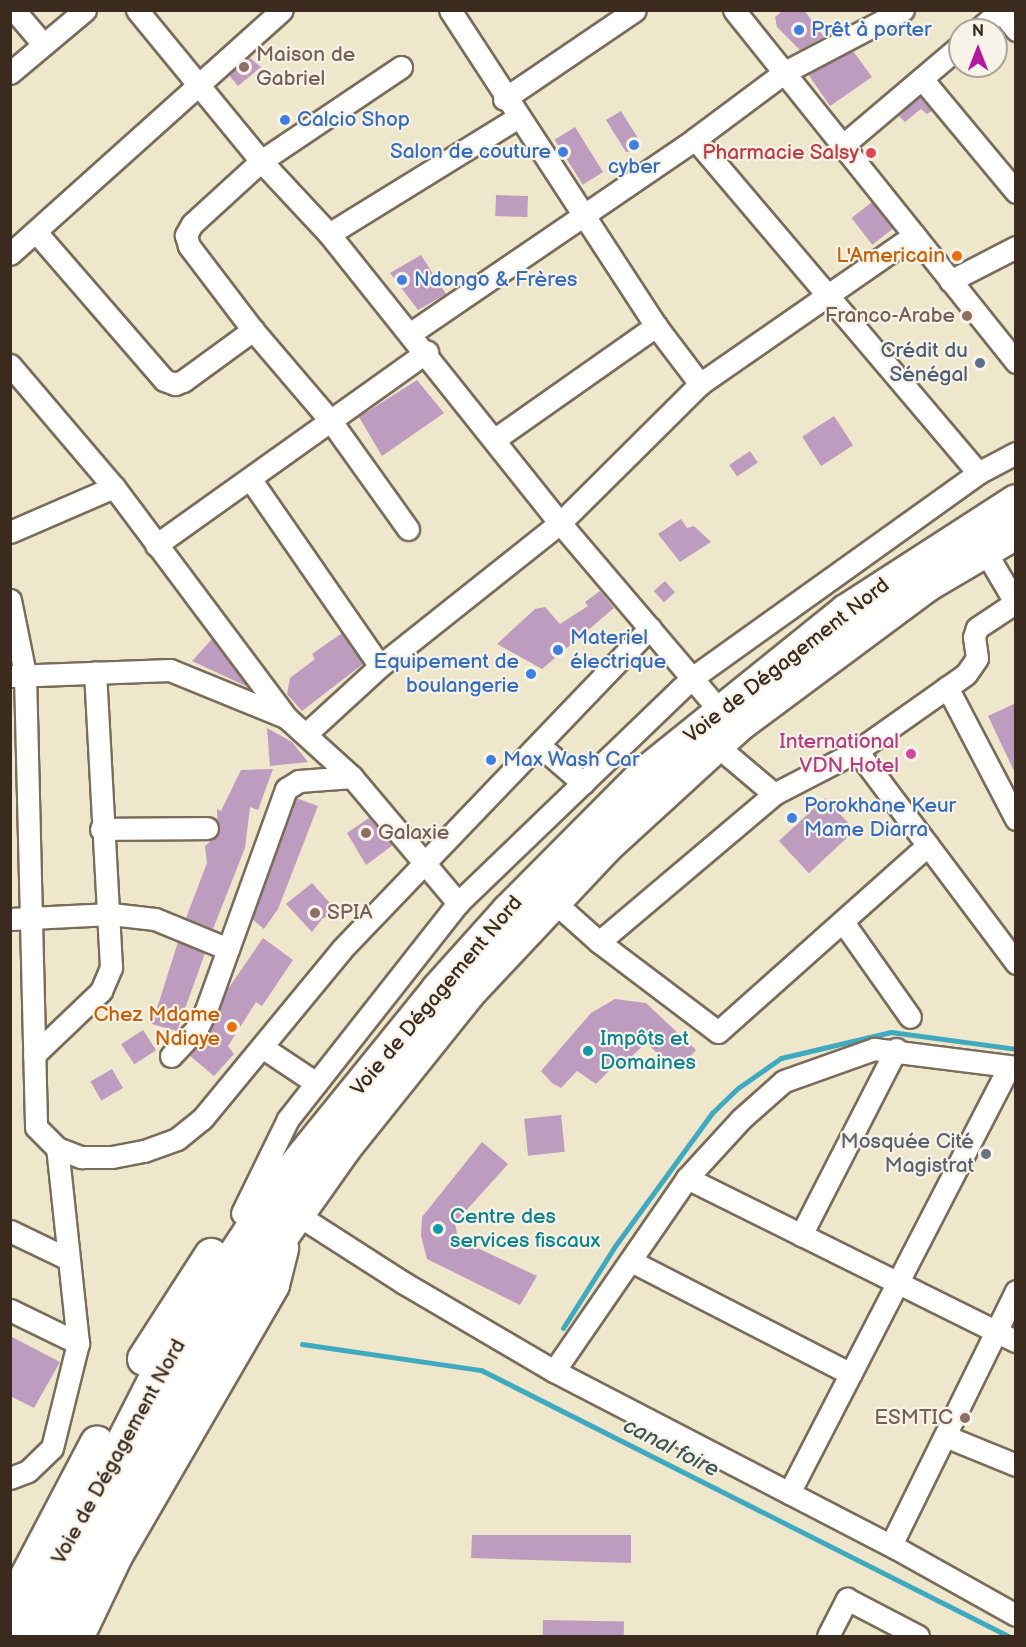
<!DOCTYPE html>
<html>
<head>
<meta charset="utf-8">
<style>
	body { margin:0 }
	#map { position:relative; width:1026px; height:1647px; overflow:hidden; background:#eee7cc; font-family:"Balsamiq Sans",sans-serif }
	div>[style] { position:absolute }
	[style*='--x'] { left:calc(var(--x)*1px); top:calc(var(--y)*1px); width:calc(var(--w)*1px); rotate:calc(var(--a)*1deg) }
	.stream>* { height:5px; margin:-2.5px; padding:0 2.5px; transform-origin:2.5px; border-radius:2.5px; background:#3fa9bf }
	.building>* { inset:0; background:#be9cbf; transform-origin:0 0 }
	.roads { filter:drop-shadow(2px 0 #7a6c5b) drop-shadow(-2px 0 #7a6c5b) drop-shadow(0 2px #7a6c5b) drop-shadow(0 -2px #7a6c5b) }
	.minor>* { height:21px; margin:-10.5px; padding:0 10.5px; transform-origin:10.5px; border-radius:10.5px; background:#fff }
	.highway>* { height:32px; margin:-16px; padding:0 16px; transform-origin:16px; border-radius:16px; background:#fff }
	.dots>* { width:16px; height:16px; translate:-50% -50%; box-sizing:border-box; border:3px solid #f7f3e8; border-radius:50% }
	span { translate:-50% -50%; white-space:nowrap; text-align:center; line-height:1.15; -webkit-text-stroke:4.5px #f7f3e8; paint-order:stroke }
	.shop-label { font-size:21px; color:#366cbe }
	.left { translate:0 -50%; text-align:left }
	.right { translate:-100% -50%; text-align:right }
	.education-label { font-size:21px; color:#785e54 }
	.health-label { font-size:21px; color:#be3a42 }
	.food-label { font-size:21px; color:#c56008 }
	.service-label { font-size:21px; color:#4e5e75 }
	.street-label { font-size:21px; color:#3b2a1e }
	.hotel-label { font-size:21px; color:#b23c85 }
	.culture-label { font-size:21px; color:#0d838f }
	.worship-label { font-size:21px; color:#5b616d }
	.water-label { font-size:22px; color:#3c5656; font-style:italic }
	.frame { position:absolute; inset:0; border:12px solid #3b2a1e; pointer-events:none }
	.north { position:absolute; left:948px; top:18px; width:60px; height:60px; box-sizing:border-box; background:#f7f3e8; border:2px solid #aca397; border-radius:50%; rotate:0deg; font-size:16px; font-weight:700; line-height:24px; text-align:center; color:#3b2a1e }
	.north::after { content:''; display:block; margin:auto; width:21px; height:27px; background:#b5179e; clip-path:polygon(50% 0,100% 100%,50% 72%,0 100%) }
</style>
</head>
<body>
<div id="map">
	<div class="stream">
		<i style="--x:563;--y:1328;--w:97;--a:-57.6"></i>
		<i style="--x:615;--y:1246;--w:165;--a:-53.9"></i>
		<i style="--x:712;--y:1113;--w:36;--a:-44"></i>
		<i style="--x:738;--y:1088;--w:52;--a:-34.9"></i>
		<i style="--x:781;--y:1058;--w:113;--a:-13.3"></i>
		<i style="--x:891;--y:1032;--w:126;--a:7.7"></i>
		<i style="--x:302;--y:1344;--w:181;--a:8.3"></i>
		<i style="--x:481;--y:1370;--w:590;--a:26.78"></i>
	</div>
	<div class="building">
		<i style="clip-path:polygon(784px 10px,804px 10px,824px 37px,800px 50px,777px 27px,775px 17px)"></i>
		<i style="clip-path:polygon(853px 51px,872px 77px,830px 106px,808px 74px)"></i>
		<i style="clip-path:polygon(249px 57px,261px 67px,238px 86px,229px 75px)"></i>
		<i style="clip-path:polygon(920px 97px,932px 111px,927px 114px,921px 109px,905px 122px,898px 115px)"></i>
		<i style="clip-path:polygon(621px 111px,641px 143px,635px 151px,626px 152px,606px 120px)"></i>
		<i style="left:575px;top:127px;width:53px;height:24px;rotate:58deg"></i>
		<i style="left:496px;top:195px;width:32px;height:21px;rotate:2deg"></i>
		<i style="left:872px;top:202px;width:34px;height:26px;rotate:52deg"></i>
		<i style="clip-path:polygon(421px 255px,446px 294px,418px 310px,390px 273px)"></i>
		<i style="clip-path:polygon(417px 380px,444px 413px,382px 456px,359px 417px)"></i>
		<i style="left:834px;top:416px;width:35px;height:38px;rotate:57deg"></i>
		<i style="left:750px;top:451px;width:14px;height:25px;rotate:56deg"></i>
		<i style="clip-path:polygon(681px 519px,687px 528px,694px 526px,711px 542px,680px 562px,658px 534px)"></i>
		<i style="left:665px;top:581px;width:15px;height:15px;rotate:48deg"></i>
		<i style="clip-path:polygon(600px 591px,614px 608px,542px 669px,497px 644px,535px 609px,545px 607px,560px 624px,588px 606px,585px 602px)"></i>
		<i style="clip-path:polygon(342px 633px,363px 664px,302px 711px,287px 694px,290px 678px,315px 659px,312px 654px)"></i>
		<i style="clip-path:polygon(212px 639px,248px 687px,192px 661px)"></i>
		<i style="clip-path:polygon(1016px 703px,1016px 775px,988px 716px)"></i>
		<i style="clip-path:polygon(267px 728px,292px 742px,308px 762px,270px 766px)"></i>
		<i style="clip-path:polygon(273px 769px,258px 810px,250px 807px,245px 848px,213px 929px,186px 918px,207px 863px,205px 846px,218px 834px,217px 809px,221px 811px,241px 770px)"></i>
		<i style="clip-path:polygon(296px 798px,318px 806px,278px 909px,264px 929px,252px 919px)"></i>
		<i style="left:825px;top:798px;width:44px;height:63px;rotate:47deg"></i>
		<i style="clip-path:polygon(369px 818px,393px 845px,366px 865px,347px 833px)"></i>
		<i style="clip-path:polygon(312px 883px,337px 911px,322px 919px,312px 932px,286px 904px)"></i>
		<i style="clip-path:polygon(263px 938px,293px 960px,262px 1006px,256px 1002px,228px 1046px,234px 1054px,214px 1076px,189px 1055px,208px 1034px,226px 992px)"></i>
		<i style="clip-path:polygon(178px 942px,205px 953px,177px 1031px,152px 1024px)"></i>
		<i style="clip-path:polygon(615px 999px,646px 1003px,696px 1050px,677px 1071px,646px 1043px,619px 1068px,615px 1065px,596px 1084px,577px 1071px,561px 1088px,552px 1083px,541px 1071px,591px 1013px)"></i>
		<i style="left:143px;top:1030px;width:24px;height:26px;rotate:57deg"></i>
		<i style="left:112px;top:1069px;width:22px;height:25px;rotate:60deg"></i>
		<i style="left:561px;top:1115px;width:37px;height:37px;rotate:84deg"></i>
		<i style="clip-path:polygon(482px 1142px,508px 1164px,455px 1223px,458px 1239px,537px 1276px,520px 1305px,427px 1259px,421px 1236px,422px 1217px)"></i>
		<i style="clip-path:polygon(10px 1336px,60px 1362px,34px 1408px,10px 1396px)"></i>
		<i style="clip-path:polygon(472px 1535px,631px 1535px,631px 1563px,471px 1558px)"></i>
		<i style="left:543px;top:1620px;width:81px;height:16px;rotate:1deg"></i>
	</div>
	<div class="roads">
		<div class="minor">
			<i style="--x:14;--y:10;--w:45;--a:49.5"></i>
			<i style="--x:137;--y:10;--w:195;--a:50.6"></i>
			<i style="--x:261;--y:161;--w:100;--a:47"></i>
			<i style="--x:329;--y:234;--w:370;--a:51.4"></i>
			<i style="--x:560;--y:523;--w:247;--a:49.6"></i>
			<i style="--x:450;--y:10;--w:377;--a:56.9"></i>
			<i style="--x:656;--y:326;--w:73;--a:52.8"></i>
			<i style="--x:734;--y:10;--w:451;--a:51.3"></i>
			<i style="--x:1000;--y:10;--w:26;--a:51"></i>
			<i style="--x:978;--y:30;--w:29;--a:-41"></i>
			<i style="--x:401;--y:67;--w:169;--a:146.1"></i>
			<i style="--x:261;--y:161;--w:93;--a:137.6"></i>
			<i style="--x:192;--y:224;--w:13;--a:119"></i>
			<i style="--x:186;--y:235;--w:11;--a:75"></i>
			<i style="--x:189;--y:246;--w:106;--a:52.7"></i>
			<i style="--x:253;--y:330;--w:118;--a:49.5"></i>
			<i style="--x:330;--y:420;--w:134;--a:54.4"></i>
			<i style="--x:10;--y:73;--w:98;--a:-40"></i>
			<i style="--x:922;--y:79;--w:147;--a:50.2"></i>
			<i style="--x:504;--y:99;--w:158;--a:-34.2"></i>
			<i style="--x:695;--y:139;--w:438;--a:49.7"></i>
			<i style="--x:842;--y:146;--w:155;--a:-40.3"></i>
			<i style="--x:36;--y:232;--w:196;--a:49.1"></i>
			<i style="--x:164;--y:380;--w:12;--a:20"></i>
			<i style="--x:175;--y:384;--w:9;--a:-21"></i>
			<i style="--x:183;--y:381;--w:87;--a:-36.1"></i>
			<i style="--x:329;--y:234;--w:221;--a:-31.7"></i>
			<i style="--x:10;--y:254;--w:365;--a:-41.9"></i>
			<i style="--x:950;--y:281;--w:74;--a:-27.3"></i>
			<i style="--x:411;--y:333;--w:344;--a:-34.3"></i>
			<i style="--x:695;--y:139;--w:112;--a:-36.7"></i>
			<i style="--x:785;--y:72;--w:133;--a:-27.7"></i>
			<i style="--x:10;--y:365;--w:160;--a:49.6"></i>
			<i style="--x:114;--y:487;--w:289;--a:53.2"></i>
			<i style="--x:287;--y:718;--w:88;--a:42.2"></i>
			<i style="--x:352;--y:777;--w:165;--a:49.9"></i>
			<i style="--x:495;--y:439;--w:197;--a:-35.1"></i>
			<i style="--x:251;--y:480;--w:226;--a:55.3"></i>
			<i style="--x:10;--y:532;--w:113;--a:-23.4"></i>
			<i style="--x:156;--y:545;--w:333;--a:-35.5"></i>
			<i style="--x:985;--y:551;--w:59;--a:59.5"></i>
			<i style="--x:10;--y:600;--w:76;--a:78.5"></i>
			<i style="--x:25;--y:674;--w:453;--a:88.6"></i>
			<i style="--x:36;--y:1127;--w:30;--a:45"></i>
			<i style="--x:57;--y:1148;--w:26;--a:21"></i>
			<i style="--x:81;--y:1157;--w:31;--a:0"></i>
			<i style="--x:112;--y:1157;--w:33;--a:-11"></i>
			<i style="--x:144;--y:1151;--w:35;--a:-20"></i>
			<i style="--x:177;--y:1139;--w:32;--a:-39"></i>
			<i style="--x:202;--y:1119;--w:220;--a:-50.5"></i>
			<i style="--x:342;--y:949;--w:445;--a:-46.2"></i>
			<i style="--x:11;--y:676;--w:159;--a:-2.2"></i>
			<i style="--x:170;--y:670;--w:124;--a:22.2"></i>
			<i style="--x:947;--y:687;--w:149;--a:62.4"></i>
			<i style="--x:307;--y:733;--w:99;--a:-42.5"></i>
			<i style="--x:380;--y:666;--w:230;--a:-38.5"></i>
			<i style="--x:560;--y:523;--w:197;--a:-44.8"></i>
			<i style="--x:700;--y:384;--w:261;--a:-34.8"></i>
			<i style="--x:716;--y:745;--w:76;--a:40.2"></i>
			<i style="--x:540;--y:746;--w:57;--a:40.7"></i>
			<i style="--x:857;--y:751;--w:265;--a:53.1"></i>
			<i style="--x:101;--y:829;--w:106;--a:-0.5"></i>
			<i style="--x:553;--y:901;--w:62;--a:41.7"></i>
			<i style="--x:599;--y:942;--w:149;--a:37.1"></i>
			<i style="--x:718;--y:1032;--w:281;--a:-41.7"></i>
			<i style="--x:10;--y:919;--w:101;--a:-2.8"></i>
			<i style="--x:111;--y:914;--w:44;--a:6.5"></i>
			<i style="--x:155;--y:919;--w:79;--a:22.3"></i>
			<i style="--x:843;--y:922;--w:116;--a:54.8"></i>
			<i style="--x:599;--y:942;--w:229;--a:-40.2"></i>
			<i style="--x:774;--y:794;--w:93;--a:-27.4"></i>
			<i style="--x:857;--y:751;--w:133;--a:-35.2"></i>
			<i style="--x:966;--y:674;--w:19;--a:-55"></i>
			<i style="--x:977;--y:658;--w:21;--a:-98"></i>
			<i style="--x:974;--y:637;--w:9;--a:-72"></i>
			<i style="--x:977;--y:628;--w:47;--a:-33.7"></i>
			<i style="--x:262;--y:1047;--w:65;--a:33.7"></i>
			<i style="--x:34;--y:1055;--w:93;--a:-43.7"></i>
			<i style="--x:101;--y:991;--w:26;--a:-67"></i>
			<i style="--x:111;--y:967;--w:295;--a:-93.1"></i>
			<i style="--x:171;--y:1056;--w:38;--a:-47"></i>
			<i style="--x:197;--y:1028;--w:20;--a:-63"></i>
			<i style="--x:206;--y:1010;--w:235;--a:-70.1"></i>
			<i style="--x:286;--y:789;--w:15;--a:-32"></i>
			<i style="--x:299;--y:781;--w:53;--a:-4.3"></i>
			<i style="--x:687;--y:1178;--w:367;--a:26.4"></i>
			<i style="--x:242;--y:1213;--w:105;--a:-63.9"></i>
			<i style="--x:288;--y:1119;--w:275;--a:-51.8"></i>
			<i style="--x:458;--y:903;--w:325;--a:-43.9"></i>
			<i style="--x:692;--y:678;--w:352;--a:-35.6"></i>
			<i style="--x:978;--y:473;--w:43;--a:-27.8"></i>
			<i style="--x:298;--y:1215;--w:126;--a:32.7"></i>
			<i style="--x:404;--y:1283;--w:174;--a:30.4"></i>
			<i style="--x:554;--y:1371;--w:385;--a:27.4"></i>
			<i style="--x:896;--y:1548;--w:137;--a:29.2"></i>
			<i style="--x:10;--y:1231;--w:62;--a:25.7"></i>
			<i style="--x:801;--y:1235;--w:209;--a:-62.9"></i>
			<i style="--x:631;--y:1261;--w:247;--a:27.2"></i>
			<i style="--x:10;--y:1310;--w:76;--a:25.9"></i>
			<i style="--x:554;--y:1371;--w:234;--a:-55.4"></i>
			<i style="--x:687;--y:1178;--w:80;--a:-47.5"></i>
			<i style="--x:741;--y:1119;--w:57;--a:-41.5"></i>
			<i style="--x:784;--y:1081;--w:96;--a:-19.6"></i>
			<i style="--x:874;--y:1049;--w:143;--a:7.2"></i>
			<i style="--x:945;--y:1436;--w:77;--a:22.2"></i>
			<i style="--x:10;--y:1478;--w:19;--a:-21"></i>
			<i style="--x:28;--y:1471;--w:33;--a:-44"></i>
			<i style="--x:52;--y:1448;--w:108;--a:-76.1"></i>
			<i style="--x:78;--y:1343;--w:196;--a:-96.1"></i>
			<i style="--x:789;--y:1493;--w:479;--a:-62.7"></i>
			<i style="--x:891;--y:1545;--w:283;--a:-63.8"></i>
			<i style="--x:828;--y:1636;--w:42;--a:-62.8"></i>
			<i style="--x:847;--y:1599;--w:80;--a:27.5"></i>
		</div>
		<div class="highway">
			<i style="--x:144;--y:1359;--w:124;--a:-57.2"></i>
			<i style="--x:10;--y:1608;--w:187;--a:-62.3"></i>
			<i style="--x:24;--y:1636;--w:284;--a:-63"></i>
			<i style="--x:153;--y:1383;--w:149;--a:-57.6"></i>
			<i style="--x:233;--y:1257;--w:96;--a:-56.5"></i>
			<i style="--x:286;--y:1177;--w:242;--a:-51"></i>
			<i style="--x:438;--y:989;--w:105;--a:-48.1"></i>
			<i style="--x:508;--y:911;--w:193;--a:-45.2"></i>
			<i style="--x:644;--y:774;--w:260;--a:-38.9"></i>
			<i style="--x:846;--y:611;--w:202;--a:-32.9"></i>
			<i style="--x:52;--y:1636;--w:155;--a:-63.1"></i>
			<i style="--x:122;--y:1498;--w:210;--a:-60.3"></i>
			<i style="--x:226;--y:1316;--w:211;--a:-54.7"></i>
			<i style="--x:348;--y:1144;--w:193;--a:-51.3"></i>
			<i style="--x:469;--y:993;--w:199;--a:-46.8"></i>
			<i style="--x:605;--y:848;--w:182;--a:-42.5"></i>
			<i style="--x:739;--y:725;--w:237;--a:-36.6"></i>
			<i style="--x:929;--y:584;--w:101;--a:-30.4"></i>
			<i style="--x:78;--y:1636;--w:89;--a:-64.6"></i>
			<i style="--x:116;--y:1556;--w:313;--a:-59.9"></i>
			<i style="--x:273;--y:1285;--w:38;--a:-76"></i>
		</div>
	</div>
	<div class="dots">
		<i style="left:799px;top:30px;background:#3f7fe0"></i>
		<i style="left:244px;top:67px;background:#8d6e63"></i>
		<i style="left:285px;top:120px;background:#3f7fe0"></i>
		<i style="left:634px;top:145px;background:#3f7fe0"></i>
		<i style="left:563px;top:152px;background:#3f7fe0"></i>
		<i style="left:871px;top:153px;background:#e0444e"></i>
		<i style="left:957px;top:256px;background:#e8710a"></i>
		<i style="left:402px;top:280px;background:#3f7fe0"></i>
		<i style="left:967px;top:316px;background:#8d6e63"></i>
		<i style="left:980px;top:363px;background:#5c6f8a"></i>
		<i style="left:558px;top:650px;background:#3f7fe0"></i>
		<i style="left:531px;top:674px;background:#3f7fe0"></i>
		<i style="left:911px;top:754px;background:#d1479c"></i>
		<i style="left:491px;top:760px;background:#3f7fe0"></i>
		<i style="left:792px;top:818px;background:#3f7fe0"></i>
		<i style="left:366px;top:833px;background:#8d6e63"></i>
		<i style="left:315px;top:913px;background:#8d6e63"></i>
		<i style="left:232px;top:1027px;background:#e8710a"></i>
		<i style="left:588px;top:1051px;background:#0f9aa8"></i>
		<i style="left:986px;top:1154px;background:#6b7280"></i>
		<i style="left:438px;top:1229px;background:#0f9aa8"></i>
		<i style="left:965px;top:1418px;background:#8d6e63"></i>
	</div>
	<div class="shop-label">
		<span class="left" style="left:811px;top:30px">Prêt à porter</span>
		<span class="left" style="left:297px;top:120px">Calcio Shop</span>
		<span class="right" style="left:551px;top:152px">Salon de couture</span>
		<span style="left:634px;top:167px">cyber</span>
		<span class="left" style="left:414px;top:280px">Ndongo &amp; Frères</span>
		<span class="left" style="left:570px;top:650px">Materiel<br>électrique</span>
		<span class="right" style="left:519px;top:674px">Equipement de<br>boulangerie</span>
		<span class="left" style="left:503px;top:760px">Max Wash Car</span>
		<span class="left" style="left:804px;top:818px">Porokhane Keur<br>Mame Diarra</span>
	</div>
	<div class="education-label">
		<span class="left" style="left:256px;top:67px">Maison de<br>Gabriel</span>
		<span class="right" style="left:955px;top:316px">Franco-Arabe</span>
		<span class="left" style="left:378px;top:833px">Galaxie</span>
		<span class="left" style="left:327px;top:913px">SPIA</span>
		<span class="right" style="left:953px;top:1418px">ESMTIC</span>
	</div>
	<div class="health-label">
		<span class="right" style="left:859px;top:153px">Pharmacie Salsy</span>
	</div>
	<div class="food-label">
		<span class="right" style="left:945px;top:256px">L'Americain</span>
		<span class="right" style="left:220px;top:1027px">Chez Mdame<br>Ndiaye</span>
	</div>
	<div class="service-label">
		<span class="right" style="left:968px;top:363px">Crédit du<br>Sénégal</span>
	</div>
	<div class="street-label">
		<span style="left:787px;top:661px;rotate:-38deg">Voie de Dégagement Nord</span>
		<span style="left:437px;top:996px;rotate:-50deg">Voie de Dégagement Nord</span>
		<span style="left:119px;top:1452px;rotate:-61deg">Voie de Dégagement Nord</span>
	</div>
	<div class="hotel-label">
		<span class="right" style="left:899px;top:754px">International<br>VDN Hotel</span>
	</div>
	<div class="culture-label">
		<span class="left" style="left:600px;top:1051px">Impôts et<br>Domaines</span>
		<span class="left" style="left:450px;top:1229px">Centre des<br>services fiscaux</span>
	</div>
	<div class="worship-label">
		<span class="right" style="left:974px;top:1154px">Mosquée Cité<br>Magistrat</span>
	</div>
	<div class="water-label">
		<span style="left:671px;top:1448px;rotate:27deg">canal foire</span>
	</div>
	<div class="frame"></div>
	<div class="north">N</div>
</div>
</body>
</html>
